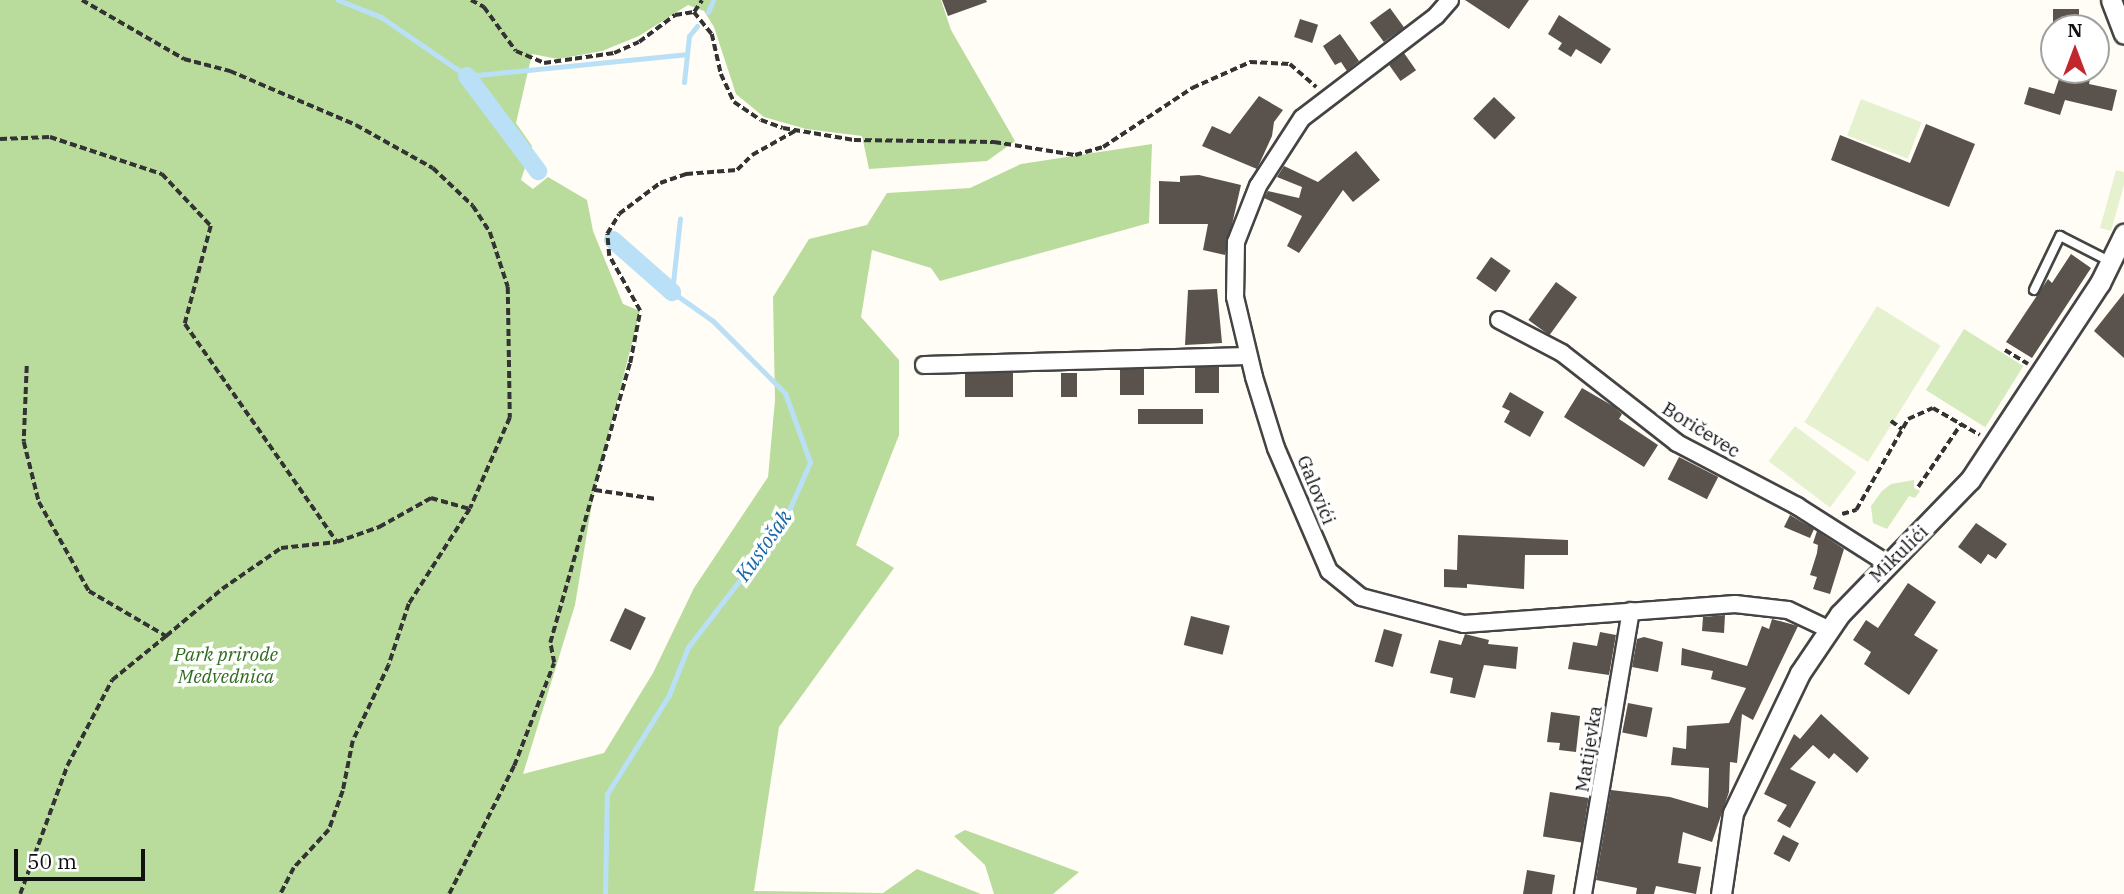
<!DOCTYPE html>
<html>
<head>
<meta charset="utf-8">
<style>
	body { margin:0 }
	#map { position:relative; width:2124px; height:894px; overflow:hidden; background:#fffdf5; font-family:"IBM Plex Serif",serif }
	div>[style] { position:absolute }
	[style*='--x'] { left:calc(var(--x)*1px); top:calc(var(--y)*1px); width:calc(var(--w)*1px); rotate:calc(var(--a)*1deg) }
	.green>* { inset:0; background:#d5ebbd; transform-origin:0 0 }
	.forest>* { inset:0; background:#b9dc9c }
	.pitch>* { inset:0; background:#e6f2cf; transform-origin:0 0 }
	.stream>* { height:5px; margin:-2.5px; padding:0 2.5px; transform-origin:2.5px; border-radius:2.5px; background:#b9e0f7 }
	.canal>* { height:18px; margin:-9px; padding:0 9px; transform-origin:9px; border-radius:9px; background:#b9e0f7 }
	.building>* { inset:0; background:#5a524d; transform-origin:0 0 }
	.path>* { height:3.5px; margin-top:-1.75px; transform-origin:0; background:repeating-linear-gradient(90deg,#333 0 7px,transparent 0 10.5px) }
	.roads { filter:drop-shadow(2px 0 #444) drop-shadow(-2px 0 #444) drop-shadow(0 2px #444) drop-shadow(0 -2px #444) }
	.service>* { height:8px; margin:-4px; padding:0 4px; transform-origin:4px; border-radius:4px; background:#fff }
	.minor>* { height:16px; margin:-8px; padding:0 8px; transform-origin:8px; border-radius:8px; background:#fff }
	.tertiary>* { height:19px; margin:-9.5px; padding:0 9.5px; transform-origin:9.5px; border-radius:9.5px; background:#fff }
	span { translate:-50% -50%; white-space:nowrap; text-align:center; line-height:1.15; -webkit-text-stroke:7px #fff; paint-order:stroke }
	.street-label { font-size:19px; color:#111 }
	.park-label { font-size:19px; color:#2f6b1f; font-style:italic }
	.water-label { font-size:21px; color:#1768a6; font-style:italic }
	.north { position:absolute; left:2040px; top:14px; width:70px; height:70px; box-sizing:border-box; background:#fff; border:2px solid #a0a0a0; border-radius:50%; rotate:0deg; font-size:19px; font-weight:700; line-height:28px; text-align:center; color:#111 }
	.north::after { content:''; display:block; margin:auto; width:24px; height:32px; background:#c4262e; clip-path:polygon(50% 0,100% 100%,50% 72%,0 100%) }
	.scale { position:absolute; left:14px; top:849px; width:131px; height:32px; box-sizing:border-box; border:4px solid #111; border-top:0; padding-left:9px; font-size:21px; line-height:24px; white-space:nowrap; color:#111; -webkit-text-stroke:5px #fff; paint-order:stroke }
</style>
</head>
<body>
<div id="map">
	<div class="green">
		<i style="left:1964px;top:329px;width:70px;height:72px;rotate:32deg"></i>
		<i style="clip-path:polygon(1914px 480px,1914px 488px,1920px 491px,1915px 498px,1909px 496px,1887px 529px,1873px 523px,1871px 506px,1882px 491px,1891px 484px)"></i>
	</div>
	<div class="forest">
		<i style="clip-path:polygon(0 0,941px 0,951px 30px,1015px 141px,987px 161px,869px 169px,862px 136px,806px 129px,764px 117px,736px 94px,714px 27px,704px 11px,688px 5px,639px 36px,602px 51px,558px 59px,532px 54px,516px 123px,532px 146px,521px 180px,533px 189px,548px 177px,587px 200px,593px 231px,623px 304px,640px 311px,593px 497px,575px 605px,523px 774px,604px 753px,653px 673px,694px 588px,768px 477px,775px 400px,773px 297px,809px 239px,867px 225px,887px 193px,970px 188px,1021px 164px,1152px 144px,1149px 223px,940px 281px,931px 268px,872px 250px,861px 317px,899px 360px,899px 435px,856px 545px,894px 568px,779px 727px,754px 891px,883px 893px,917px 869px,981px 894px,0 894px)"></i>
		<i style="clip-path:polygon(965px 830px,1079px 872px,1053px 894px,994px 894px,985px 865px,954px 836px)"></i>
	</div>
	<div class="pitch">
		<i style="left:1861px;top:99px;width:65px;height:39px;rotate:21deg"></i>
		<i style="clip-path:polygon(2116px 170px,2124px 172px,2124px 185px,2111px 231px,2100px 228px)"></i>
		<i style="left:1877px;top:306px;width:75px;height:137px;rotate:32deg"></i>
		<i style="left:1795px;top:426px;width:77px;height:44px;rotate:37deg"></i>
	</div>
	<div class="stream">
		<i style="--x:338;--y:0;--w:46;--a:21.6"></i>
		<i style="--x:381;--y:17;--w:104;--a:34.5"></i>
		<i style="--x:467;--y:76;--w:220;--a:-5.7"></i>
		<i style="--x:708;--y:12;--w:13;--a:-67"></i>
		<i style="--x:684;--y:82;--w:46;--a:-83.8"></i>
		<i style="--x:689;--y:36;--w:13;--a:-51"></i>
		<i style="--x:605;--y:894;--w:100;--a:-88.9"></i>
		<i style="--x:607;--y:794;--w:117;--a:-57.9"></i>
		<i style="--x:669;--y:695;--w:52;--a:-68.4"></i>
		<i style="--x:688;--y:647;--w:155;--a:-52.3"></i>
		<i style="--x:783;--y:524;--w:68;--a:-66.5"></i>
		<i style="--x:810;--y:462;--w:73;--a:-109.9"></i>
		<i style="--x:785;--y:393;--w:102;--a:-135"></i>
		<i style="--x:713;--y:321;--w:50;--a:-144.7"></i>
		<i style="--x:672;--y:292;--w:74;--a:-83.8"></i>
	</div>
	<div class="canal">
		<i style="--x:467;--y:76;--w:119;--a:53.2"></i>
		<i style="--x:613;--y:240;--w:79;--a:41.4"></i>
	</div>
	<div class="building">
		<i style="clip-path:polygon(942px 0,986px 0,987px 2px,948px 16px)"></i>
		<i style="clip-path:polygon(1465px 0,1529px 0,1509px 29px)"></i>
		<i style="left:1390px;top:8px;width:24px;height:25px;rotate:54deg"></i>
		<i style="left:2053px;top:9px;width:26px;height:14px"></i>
		<i style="clip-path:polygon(1559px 15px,1611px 49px,1601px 64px,1576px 49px,1571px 57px,1558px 49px,1562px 43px,1548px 34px)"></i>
		<i style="left:1300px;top:19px;width:19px;height:19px;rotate:18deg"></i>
		<i style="clip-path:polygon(1340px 34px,1359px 61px,1347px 71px,1341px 62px,1335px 65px,1323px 46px)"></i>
		<i style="left:1404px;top:53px;width:21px;height:19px;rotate:55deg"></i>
		<i style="clip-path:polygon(2070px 70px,2092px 70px,2089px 84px,2117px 90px,2112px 111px,2065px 100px,2060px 115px,2024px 104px,2029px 87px,2054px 94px,2060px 76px,2068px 78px)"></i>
		<i style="clip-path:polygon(1259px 96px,1283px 110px,1274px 122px,1272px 136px,1257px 169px,1202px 146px,1212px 126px,1230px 134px)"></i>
		<i style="left:1494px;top:97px;width:30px;height:30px;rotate:44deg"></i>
		<i style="clip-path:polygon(1926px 124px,1975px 144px,1949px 207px,1831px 160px,1840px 135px,1910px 163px)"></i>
		<i style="clip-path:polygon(1356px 151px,1380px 180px,1353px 202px,1343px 190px,1299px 253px,1287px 246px,1302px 216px,1264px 198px,1268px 191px,1299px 198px,1302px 187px,1277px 177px,1284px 166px,1318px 182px)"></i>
		<i style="clip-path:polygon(1199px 175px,1241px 185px,1225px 255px,1203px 250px,1208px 224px,1159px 224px,1159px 181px,1180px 182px,1180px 176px)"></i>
		<i style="clip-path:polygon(2071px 254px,2091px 268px,2032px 358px,2006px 342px,2048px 279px,2052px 283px)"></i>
		<i style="left:1491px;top:257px;width:24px;height:26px;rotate:35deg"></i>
		<i style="left:1556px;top:282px;width:26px;height:47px;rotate:36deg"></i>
		<i style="clip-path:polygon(1217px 289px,1222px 343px,1185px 345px,1188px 290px)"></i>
		<i style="clip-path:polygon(2124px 293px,2124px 358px,2094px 331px)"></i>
		<i style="left:1219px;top:367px;width:26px;height:24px;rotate:90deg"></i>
		<i style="left:1144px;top:369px;width:26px;height:24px;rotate:90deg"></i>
		<i style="left:1013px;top:373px;width:24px;height:48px;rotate:90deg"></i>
		<i style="left:1061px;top:373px;width:16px;height:24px"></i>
		<i style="clip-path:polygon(1582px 388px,1613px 406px,1622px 414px,1619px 419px,1658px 445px,1644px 467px,1564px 417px)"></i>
		<i style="clip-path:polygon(1510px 392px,1544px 412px,1530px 437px,1504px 422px,1510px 411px,1502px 407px)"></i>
		<i style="left:1138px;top:409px;width:65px;height:15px"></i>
		<i style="left:1679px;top:457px;width:44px;height:25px;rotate:27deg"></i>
		<i style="clip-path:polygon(1790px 515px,1814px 529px,1810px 538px,1784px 527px)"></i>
		<i style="clip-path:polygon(1976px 523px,2007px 544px,1996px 559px,1988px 554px,1981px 564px,1958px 547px)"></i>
		<i style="clip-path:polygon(1817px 531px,1844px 549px,1830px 594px,1813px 589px,1817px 577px,1810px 575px,1817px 553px,1818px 545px,1813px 543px)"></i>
		<i style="clip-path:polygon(1458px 535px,1568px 540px,1568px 555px,1525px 555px,1524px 589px,1467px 584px,1467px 588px,1444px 587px,1444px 569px,1457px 570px)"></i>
		<i style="clip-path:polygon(1908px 583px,1936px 602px,1914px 635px,1938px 650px,1909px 695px,1864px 664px,1871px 652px,1853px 640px,1866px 620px,1878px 628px)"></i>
		<i style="left:625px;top:608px;width:23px;height:36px;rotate:25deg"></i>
		<i style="clip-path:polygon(1725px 615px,1724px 633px,1702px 631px,1703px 617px)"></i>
		<i style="left:1191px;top:616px;width:40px;height:30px;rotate:14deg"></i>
		<i style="clip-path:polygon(1772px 619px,1798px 626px,1753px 720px,1742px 714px,1737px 763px,1730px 762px,1729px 792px,1712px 842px,1683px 832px,1678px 863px,1701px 867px,1696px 894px,1656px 886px,1654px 894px,1636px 894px,1637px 888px,1596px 880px,1611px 790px,1670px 797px,1708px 808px,1709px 768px,1671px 765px,1673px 747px,1686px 749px,1687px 726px,1729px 723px,1746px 688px,1711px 679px,1713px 671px,1681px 665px,1682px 648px,1747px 666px,1762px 626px,1769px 629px)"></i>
		<i style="left:1384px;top:629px;width:19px;height:34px;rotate:16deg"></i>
		<i style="clip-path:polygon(1600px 632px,1616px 635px,1609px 675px,1568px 669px,1573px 642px,1597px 646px)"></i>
		<i style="clip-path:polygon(1465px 634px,1489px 640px,1488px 644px,1518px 647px,1516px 669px,1484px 665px,1475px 698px,1450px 693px,1453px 678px,1430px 673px,1439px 640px,1461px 645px)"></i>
		<i style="clip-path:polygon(1644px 637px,1663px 642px,1658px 672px,1632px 667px,1637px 639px)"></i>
		<i style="left:1628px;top:703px;width:25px;height:30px;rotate:11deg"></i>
		<i style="clip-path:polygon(1551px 712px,1580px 716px,1576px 752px,1559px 750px,1560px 743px,1547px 742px)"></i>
		<i style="clip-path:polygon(1821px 714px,1869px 758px,1857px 773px,1834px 753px,1829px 759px,1813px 745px,1790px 769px,1816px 782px,1790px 828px,1777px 821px,1787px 805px,1764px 794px,1794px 734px,1800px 739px)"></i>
		<i style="left:1550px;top:792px;width:39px;height:45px;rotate:9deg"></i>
		<i style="left:1783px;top:835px;width:18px;height:21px;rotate:27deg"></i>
		<i style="clip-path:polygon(1527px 870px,1555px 875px,1552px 894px,1523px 894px)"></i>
	</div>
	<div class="path">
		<i style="--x:82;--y:0;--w:118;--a:30"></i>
		<i style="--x:184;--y:59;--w:48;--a:14.6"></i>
		<i style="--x:230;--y:71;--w:137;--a:23.2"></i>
		<i style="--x:356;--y:125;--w:88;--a:29.2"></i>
		<i style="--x:433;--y:168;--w:55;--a:43.5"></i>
		<i style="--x:473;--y:206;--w:31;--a:57"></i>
		<i style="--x:490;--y:232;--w:58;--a:71.9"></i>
		<i style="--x:508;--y:287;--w:131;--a:89.1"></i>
		<i style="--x:510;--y:418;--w:99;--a:113.7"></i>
		<i style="--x:470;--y:509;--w:113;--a:122.7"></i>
		<i style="--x:409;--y:604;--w:64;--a:108.2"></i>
		<i style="--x:389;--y:665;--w:84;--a:115.3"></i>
		<i style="--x:353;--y:741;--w:51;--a:101.3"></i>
		<i style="--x:343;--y:791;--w:41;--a:109.7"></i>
		<i style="--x:329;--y:830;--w:52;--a:132.6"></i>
		<i style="--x:294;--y:868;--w:29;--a:117"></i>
		<i style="--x:471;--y:0;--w:15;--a:28"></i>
		<i style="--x:484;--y:7;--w:54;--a:54"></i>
		<i style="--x:516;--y:51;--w:30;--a:23"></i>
		<i style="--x:544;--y:63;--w:71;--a:-8.1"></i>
		<i style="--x:614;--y:53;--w:27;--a:-24"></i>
		<i style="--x:639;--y:42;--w:45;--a:-36.9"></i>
		<i style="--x:675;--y:15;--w:19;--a:-9"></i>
		<i style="--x:694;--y:12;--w:28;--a:51"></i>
		<i style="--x:712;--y:34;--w:41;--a:77.3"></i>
		<i style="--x:721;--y:74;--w:31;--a:65"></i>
		<i style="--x:734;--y:102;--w:32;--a:34"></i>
		<i style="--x:761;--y:120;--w:23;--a:20"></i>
		<i style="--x:783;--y:128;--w:72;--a:9.6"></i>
		<i style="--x:854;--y:140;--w:140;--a:0.8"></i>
		<i style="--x:994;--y:142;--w:82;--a:9.1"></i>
		<i style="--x:1075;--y:155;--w:29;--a:-16"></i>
		<i style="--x:1103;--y:147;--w:107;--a:-33.5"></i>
		<i style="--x:1192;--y:88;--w:64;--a:-24.1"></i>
		<i style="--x:1250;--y:62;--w:40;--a:2.9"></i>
		<i style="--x:1290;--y:64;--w:35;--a:41"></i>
		<i style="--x:694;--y:12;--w:14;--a:-56"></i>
		<i style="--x:0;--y:139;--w:50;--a:-2.3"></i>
		<i style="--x:50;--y:137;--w:118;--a:18.3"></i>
		<i style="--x:162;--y:174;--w:71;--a:46.7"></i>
		<i style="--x:211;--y:226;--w:101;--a:104.9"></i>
		<i style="--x:185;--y:324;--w:266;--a:55.1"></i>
		<i style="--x:2005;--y:350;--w:27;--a:31"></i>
		<i style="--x:27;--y:366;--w:76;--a:92.3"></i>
		<i style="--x:24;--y:442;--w:62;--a:76"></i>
		<i style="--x:39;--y:502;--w:102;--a:60.7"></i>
		<i style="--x:89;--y:591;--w:89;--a:30.3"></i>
		<i style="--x:166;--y:636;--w:73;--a:-40"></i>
		<i style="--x:222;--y:589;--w:72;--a:-34.8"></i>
		<i style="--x:281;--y:548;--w:56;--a:-6.1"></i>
		<i style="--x:337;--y:542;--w:45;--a:-19.7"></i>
		<i style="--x:379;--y:527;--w:60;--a:-29.1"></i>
		<i style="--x:431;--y:498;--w:41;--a:15.8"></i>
		<i style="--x:1891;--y:421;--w:14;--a:36"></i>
		<i style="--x:1918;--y:487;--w:76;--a:-55.7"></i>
		<i style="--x:595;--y:490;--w:62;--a:8.4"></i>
		<i style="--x:1842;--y:514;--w:15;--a:-16"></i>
		<i style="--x:1856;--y:510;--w:105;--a:-60.3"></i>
		<i style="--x:1908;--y:419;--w:27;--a:-24"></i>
		<i style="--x:1933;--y:408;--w:54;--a:29.9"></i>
		<i style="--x:20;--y:894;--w:136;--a:-69.8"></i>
		<i style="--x:67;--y:766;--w:97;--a:-62.4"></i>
		<i style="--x:112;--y:680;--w:70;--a:-39.2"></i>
		<i style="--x:449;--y:894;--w:144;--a:-63.1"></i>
		<i style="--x:514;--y:766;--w:110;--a:-68.8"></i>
		<i style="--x:554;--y:663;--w:20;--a:-101"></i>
		<i style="--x:550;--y:643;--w:291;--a:-74.1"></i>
		<i style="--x:630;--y:363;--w:53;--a:-79.1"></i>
		<i style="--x:640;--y:311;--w:63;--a:-119.4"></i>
		<i style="--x:609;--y:256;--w:22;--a:-95"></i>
		<i style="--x:607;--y:234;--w:23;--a:-59"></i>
		<i style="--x:619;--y:214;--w:51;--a:-37.1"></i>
		<i style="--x:660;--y:183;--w:28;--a:-19"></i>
		<i style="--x:686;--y:174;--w:51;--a:-4.5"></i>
		<i style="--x:737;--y:170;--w:21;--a:-45"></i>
		<i style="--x:752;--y:155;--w:49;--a:-29.2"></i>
	</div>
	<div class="roads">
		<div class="service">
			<i style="--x:2034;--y:290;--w:60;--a:-64.3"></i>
			<i style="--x:2060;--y:236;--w:57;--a:27"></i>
		</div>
		<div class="minor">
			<i style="--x:1450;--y:0;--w:21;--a:131"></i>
			<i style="--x:1436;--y:16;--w:168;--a:142.7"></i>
			<i style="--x:1302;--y:118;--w:81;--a:122.9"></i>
			<i style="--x:1258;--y:186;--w:60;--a:111.4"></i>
			<i style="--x:1236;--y:242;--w:55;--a:91"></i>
			<i style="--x:1235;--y:297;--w:82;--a:76.6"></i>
			<i style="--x:1254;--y:377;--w:74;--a:72.8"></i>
			<i style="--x:1276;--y:448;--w:134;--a:66.7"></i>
			<i style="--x:1329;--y:571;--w:41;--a:39.1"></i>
			<i style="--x:1361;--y:597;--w:106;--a:14.7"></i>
			<i style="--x:1464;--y:624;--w:272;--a:-4.2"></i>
			<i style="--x:1735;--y:604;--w:53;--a:6.5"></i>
			<i style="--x:1788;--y:610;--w:44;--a:25.4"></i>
			<i style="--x:1499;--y:320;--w:71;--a:27.6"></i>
			<i style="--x:1562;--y:353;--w:146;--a:38"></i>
			<i style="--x:1677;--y:443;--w:136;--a:27.7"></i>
			<i style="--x:1797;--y:506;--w:108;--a:32.5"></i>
			<i style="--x:924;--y:365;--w:324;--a:-1.6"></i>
			<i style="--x:1583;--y:894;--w:287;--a:-80.4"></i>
		</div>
		<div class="tertiary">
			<i style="--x:2111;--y:0;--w:36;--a:69"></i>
			<i style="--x:1721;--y:894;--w:82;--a:-81.6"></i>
			<i style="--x:1733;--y:813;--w:155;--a:-64.4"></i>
			<i style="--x:1800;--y:673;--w:71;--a:-55.9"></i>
			<i style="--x:1840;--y:614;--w:187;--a:-45.9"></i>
			<i style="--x:1970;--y:480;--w:236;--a:-56.6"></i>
			<i style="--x:2100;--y:283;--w:55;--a:-63.9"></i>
		</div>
	</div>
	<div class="street-label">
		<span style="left:1701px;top:430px;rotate:32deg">Boričevec</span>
		<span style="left:1316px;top:490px;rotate:68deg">Galovići</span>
		<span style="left:1899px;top:554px;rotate:-44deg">Mikulići</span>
		<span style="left:1589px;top:749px;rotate:-81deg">Matijevka</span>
	</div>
	<div class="park-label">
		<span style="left:226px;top:666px">Park prirode<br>Medvednica</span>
	</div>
	<div class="water-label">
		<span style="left:763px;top:545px;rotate:-55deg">Kustošak</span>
	</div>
	<div class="north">N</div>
	<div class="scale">50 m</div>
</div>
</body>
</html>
